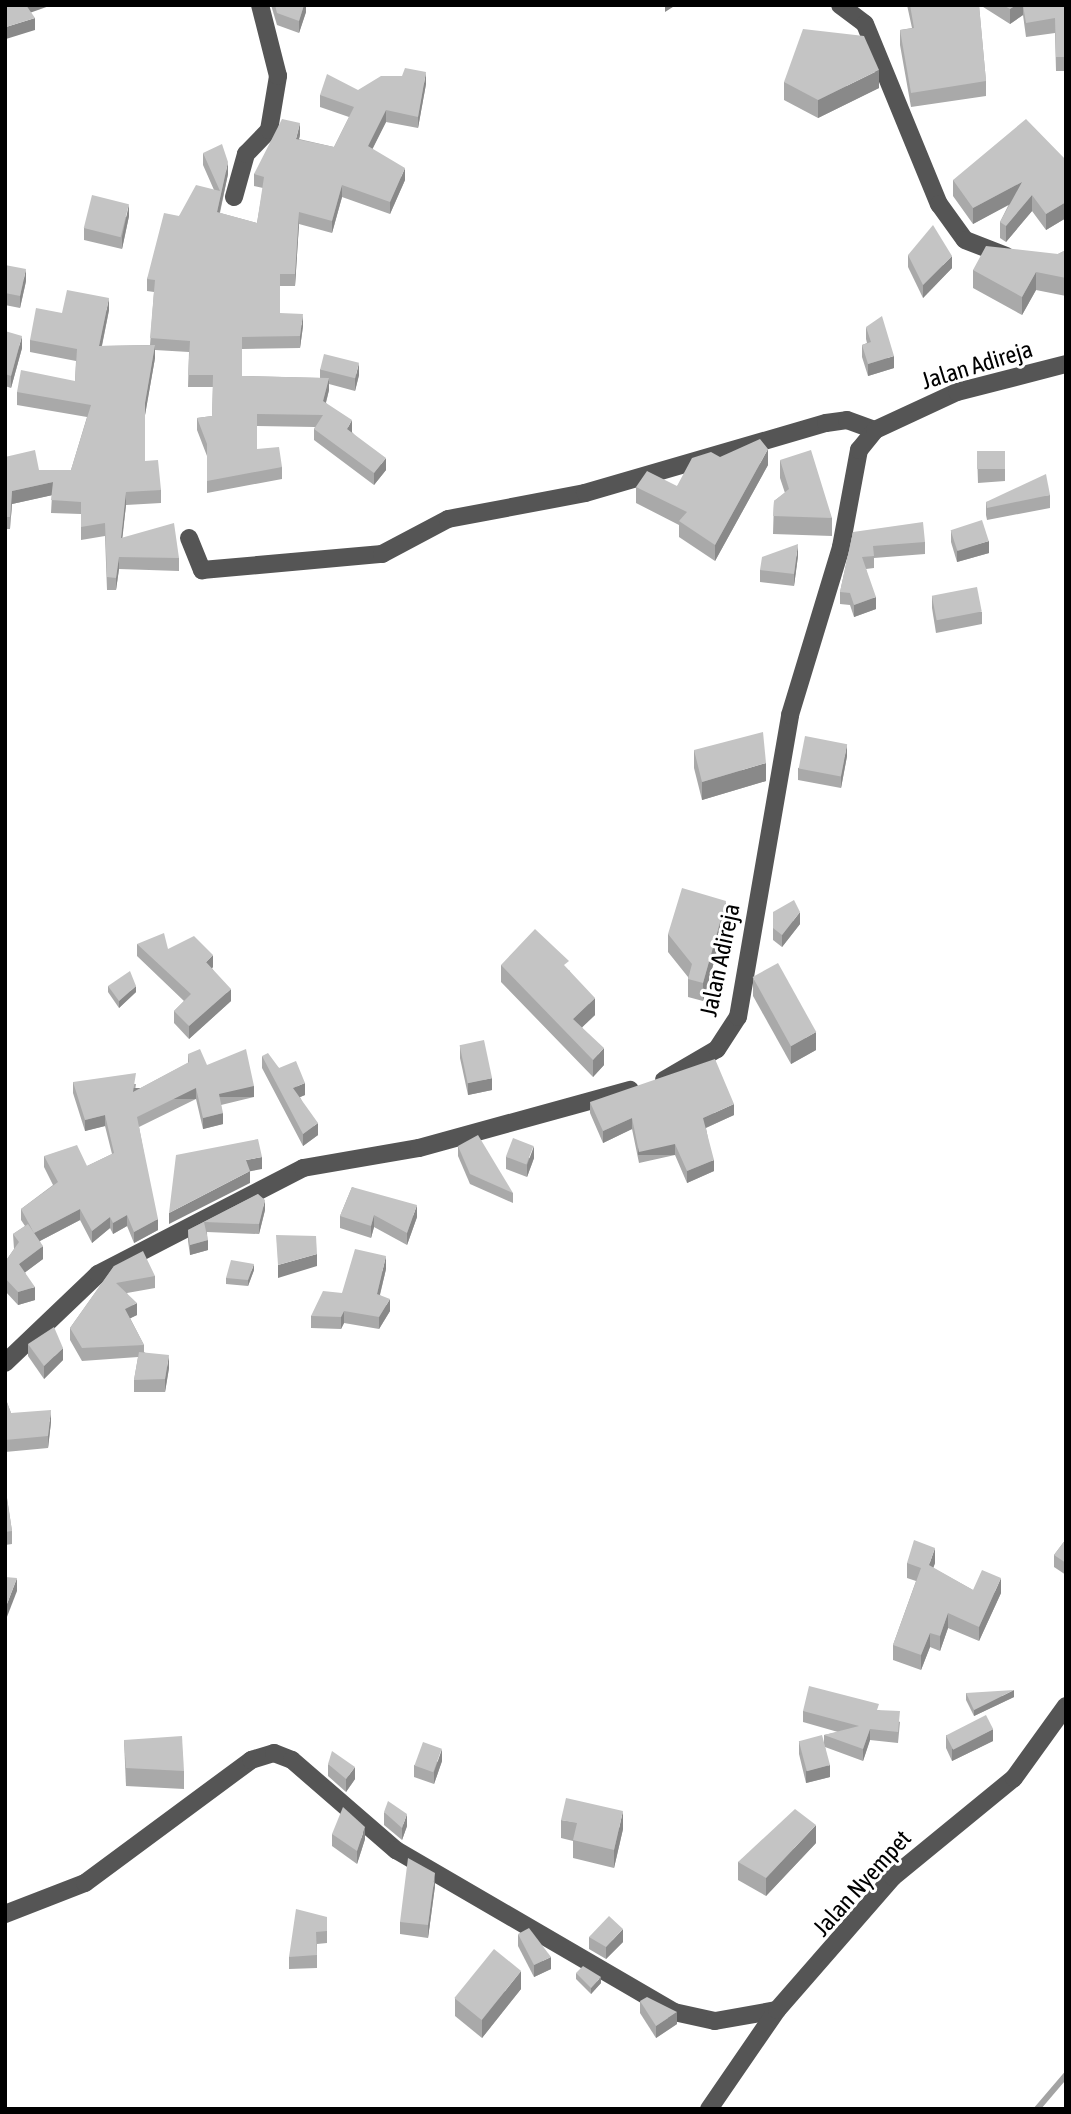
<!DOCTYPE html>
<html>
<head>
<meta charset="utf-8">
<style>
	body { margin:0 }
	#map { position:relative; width:1071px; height:2114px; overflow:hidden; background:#fff; font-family:"Asap Condensed",sans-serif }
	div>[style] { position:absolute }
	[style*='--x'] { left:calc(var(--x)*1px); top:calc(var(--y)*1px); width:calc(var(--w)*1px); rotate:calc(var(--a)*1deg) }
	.stream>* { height:6px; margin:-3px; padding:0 3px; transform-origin:3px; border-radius:3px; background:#a3a3a3 }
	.minor>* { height:18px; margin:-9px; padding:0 9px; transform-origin:9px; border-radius:9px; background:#555 }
	.wall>* { inset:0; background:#a9a9a9 }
	.shaded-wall>* { inset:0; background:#898989; transform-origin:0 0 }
	.building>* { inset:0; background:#c4c4c4; transform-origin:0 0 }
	span { translate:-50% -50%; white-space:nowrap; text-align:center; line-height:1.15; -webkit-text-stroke:6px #fff; paint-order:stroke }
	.street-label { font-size:24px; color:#000 }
	.frame { position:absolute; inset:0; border:7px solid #000; pointer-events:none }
</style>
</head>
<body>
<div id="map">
	<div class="stream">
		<i style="--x:1037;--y:2109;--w:45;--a:-49.5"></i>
	</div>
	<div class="minor">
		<i style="--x:840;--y:5;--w:31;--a:37"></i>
		<i style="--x:865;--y:24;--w:195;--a:67.7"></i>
		<i style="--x:939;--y:204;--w:44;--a:54.2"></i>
		<i style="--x:965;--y:240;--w:44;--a:21.3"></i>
		<i style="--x:234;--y:197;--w:45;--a:-74.4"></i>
		<i style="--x:246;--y:154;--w:33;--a:-46"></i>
		<i style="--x:269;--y:130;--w:55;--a:-80.5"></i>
		<i style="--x:278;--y:76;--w:73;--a:-104.2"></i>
		<i style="--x:189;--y:538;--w:35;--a:68"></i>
		<i style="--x:202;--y:570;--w:181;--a:-5.1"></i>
		<i style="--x:382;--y:554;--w:75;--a:-27.9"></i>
		<i style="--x:448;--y:519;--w:139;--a:-10.7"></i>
		<i style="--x:585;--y:493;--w:251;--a:-16.2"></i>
		<i style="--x:826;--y:423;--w:21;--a:-8"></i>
		<i style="--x:847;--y:420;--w:30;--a:20"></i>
		<i style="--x:664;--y:1080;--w:61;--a:-30.3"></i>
		<i style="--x:717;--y:1049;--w:38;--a:-57"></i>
		<i style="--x:738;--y:1017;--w:306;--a:-80.2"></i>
		<i style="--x:790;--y:715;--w:176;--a:-73.1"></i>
		<i style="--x:841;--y:547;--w:99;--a:-79.5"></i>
		<i style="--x:859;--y:450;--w:26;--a:-51"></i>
		<i style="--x:875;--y:430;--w:90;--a:-24.9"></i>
		<i style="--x:957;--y:392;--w:113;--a:-14.4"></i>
		<i style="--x:5;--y:1363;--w:129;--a:-43.7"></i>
		<i style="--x:98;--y:1274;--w:231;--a:-27.3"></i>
		<i style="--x:303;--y:1168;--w:118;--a:-9.8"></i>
		<i style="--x:419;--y:1148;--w:219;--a:-15.4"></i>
		<i style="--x:5;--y:1914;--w:86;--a:-21.2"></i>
		<i style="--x:85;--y:1883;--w:207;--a:-36.5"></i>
		<i style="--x:251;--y:1760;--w:24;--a:-17"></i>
		<i style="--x:274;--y:1753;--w:19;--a:21"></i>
		<i style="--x:292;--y:1760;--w:138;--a:40.9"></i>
		<i style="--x:396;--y:1850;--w:322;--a:30.2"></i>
		<i style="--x:674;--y:2012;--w:42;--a:12.4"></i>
		<i style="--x:715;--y:2021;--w:63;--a:-10.1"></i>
		<i style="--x:709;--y:2109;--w:120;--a:-55.5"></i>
		<i style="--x:777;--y:2010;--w:176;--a:-48.9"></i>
		<i style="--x:893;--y:1877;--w:156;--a:-39.3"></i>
		<i style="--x:1014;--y:1778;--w:89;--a:-54.2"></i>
	</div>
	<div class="wall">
		<i style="clip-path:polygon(271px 5px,306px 5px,306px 12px,299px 33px,277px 25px)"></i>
		<i style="clip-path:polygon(907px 5px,979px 5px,986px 81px,986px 96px,911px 107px,900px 45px,900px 30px,912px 28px)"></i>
		<i style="clip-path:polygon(980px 5px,1066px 5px,1066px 71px,1056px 71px,1055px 33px,1026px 37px,1023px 15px,1010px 24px)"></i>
		<i style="clip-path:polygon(784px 82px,879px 88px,818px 118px,784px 100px)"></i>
		<i style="clip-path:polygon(426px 84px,418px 128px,386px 122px,372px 149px,405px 180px,390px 214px,342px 197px,332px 233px,299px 224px,295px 286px,280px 286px,280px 313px,303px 326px,300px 348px,242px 349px,242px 376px,320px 378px,320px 369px,359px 375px,355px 391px,329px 384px,329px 390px,326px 403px,386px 470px,374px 485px,314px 440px,314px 429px,315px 427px,257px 426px,257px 449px,282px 467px,282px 479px,207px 493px,207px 456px,197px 430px,197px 418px,212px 416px,213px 387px,188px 387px,189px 352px,155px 350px,155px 358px,145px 415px,145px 461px,161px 490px,161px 503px,126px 505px,122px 538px,179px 558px,179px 571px,119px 569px,116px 590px,107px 590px,105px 536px,81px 540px,81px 514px,51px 513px,52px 495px,12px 504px,10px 529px,5px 529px,5px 457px,39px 470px,71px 470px,87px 417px,17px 405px,17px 392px,75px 381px,76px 361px,30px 352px,30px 340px,62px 313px,109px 310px,102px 346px,150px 345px,154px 292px,147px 291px,147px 279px,179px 216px,214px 190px,203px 165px,203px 153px,228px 174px,220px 213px,257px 223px,263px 188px,254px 186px,254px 174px,300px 135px,299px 139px,334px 147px,349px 117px,320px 107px,320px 95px,358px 90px)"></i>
		<i style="clip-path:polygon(1066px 160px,1066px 218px,1046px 230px,1032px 211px,1006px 242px,1000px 238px,1000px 222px,1009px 204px,973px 224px,953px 196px,953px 180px)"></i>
		<i style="clip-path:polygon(129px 216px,122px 249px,84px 240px,84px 228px)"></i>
		<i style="clip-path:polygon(1066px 250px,1066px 296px,1036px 290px,1022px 315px,973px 288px,973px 270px,1058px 254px)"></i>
		<i style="clip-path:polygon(908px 255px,952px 268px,923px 298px,908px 267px)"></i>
		<i style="clip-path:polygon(5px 265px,26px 281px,20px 308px,5px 305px)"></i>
		<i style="clip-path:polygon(866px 327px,894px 368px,868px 376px,862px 357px,862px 345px,867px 343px,866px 339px)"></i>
		<i style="clip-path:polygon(5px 331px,22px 348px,11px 388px,5px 386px)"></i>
		<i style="clip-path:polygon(977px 453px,1005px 469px,1005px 481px,978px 483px)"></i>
		<i style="clip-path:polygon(720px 457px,768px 465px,715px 561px,679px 537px,679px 525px,636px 503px,636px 487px,677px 486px)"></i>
		<i style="clip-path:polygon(780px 460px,832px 518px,832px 536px,773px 534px,774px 501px,785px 493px,780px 478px)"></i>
		<i style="clip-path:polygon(1050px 495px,1050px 508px,987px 520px,986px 515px,986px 502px)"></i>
		<i style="clip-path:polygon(951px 530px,989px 553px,957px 562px,951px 542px)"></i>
		<i style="clip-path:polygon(853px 532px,925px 542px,925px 554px,874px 558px,874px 568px,866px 569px,876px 609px,854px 617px,850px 605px,840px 604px,840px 592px)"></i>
		<i style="clip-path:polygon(798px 556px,794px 586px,760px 582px,760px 570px)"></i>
		<i style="clip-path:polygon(932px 596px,982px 612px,982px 624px,936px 633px,932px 608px)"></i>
		<i style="clip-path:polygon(694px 750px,766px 781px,702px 800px,694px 768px)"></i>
		<i style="clip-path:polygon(847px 756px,841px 788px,798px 780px,798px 768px)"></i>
		<i style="clip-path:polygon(773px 912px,800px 924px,782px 947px,773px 940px)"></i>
		<i style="clip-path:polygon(726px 919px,703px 1001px,688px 997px,688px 977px,668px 952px,668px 934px)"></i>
		<i style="clip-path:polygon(137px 944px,168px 949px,213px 967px,212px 968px,231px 1001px,189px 1039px,174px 1023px,174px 1011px,184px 1001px,137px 956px)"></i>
		<i style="clip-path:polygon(501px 965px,569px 970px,595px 1015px,582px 1027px,604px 1065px,593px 1077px,501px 982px)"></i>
		<i style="clip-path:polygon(753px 978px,816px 1050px,791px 1064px,753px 996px)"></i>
		<i style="clip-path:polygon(108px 986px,136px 992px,119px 1008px,108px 992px)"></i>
		<i style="clip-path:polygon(460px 1045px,492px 1090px,468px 1095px,460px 1058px)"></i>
		<i style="clip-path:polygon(188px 1054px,254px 1097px,221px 1105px,223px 1124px,203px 1129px,196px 1099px,139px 1127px,158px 1230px,134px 1243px,127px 1226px,113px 1234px,110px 1228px,92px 1243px,80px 1220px,40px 1241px,43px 1259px,25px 1272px,35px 1300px,18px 1305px,5px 1291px,5px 1262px,14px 1249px,13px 1234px,25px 1226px,21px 1220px,21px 1209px,53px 1185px,44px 1167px,44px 1156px,87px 1166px,112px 1154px,105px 1126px,85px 1131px,73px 1093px,73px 1082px,136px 1084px,135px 1091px,188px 1063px)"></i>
		<i style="clip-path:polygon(262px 1056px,279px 1068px,305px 1095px,300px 1097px,318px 1135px,303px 1146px,262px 1068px)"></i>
		<i style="clip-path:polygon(590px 1102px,734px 1115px,706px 1128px,714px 1171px,687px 1183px,675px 1155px,639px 1163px,632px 1129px,603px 1143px,590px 1113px)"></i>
		<i style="clip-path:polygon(458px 1146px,513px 1193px,513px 1203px,470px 1184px,458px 1156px)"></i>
		<i style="clip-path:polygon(506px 1157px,534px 1158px,527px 1177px,506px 1169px)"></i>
		<i style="clip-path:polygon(352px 1187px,417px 1217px,407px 1245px,374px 1227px,371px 1238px,340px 1228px,340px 1216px)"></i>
		<i style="clip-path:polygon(258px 1194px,265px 1210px,259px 1234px,207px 1232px,208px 1250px,190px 1255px,188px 1241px,188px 1230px)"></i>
		<i style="clip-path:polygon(114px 1266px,155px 1276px,155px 1288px,127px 1293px,137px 1315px,130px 1318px,144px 1345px,144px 1352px,169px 1368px,165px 1392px,134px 1392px,134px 1380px,138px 1357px,82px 1361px,70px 1340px,70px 1328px)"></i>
		<i style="clip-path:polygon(386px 1269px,380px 1295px,390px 1311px,379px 1329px,344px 1323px,341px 1329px,311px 1328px,311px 1316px,342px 1293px)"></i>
		<i style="clip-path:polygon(254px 1270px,248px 1286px,226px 1284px,226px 1278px)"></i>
		<i style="clip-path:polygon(28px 1344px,63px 1360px,44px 1379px,28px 1356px)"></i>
		<i style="clip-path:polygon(5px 1397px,11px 1413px,51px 1422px,48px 1448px,5px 1452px)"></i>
		<i style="clip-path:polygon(5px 1485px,12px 1531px,12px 1544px,5px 1545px)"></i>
		<i style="clip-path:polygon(1066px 1539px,1066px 1575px,1054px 1567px,1054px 1555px)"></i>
		<i style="clip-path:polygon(907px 1563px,935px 1563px,933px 1568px,973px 1590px,1001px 1593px,979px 1641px,948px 1628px,940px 1651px,930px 1647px,921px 1670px,893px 1660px,893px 1645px,916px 1581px,907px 1578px)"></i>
		<i style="clip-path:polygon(966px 1693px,1014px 1697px,974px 1716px,966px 1700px)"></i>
		<i style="clip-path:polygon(879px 1710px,900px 1722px,898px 1743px,870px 1740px,863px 1761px,825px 1747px,830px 1777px,806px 1783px,799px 1754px,799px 1741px,824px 1744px,824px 1735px,838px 1732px,803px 1722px,803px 1711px)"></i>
		<i style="clip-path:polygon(946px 1735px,993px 1741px,952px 1761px,946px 1748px)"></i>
		<i style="clip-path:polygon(124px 1740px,184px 1771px,184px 1789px,126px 1786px)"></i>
		<i style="clip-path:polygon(442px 1761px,434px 1784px,414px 1777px,414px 1765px)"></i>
		<i style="clip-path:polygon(328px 1764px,355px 1779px,346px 1792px,328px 1776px)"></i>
		<i style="clip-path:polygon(384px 1812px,407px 1826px,402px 1840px,384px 1825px)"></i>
		<i style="clip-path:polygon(561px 1820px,623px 1829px,614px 1868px,573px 1858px,573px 1841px,561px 1838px)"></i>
		<i style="clip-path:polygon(332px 1834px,365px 1839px,357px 1864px,332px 1846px)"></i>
		<i style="clip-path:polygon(816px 1843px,766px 1896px,738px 1880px,738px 1862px)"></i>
		<i style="clip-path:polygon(435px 1886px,428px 1938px,400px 1934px,400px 1922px)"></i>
		<i style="clip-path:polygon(327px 1917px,327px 1943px,317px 1944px,317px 1968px,289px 1969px,289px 1957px)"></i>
		<i style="clip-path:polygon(518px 1934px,551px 1969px,534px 1977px,518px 1946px)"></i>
		<i style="clip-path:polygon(589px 1937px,623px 1942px,606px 1959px,589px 1949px)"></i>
		<i style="clip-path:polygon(576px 1973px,601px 1983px,591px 1994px,576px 1979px)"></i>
		<i style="clip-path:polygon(521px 1989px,482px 2038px,455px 2016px,455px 1998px)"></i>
		<i style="clip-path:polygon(640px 2001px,677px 2024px,656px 2038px,640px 2013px)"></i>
	</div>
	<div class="shaded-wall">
		<i style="clip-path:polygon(24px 5px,52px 5px,24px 15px)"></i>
		<i style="clip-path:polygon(304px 5px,306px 5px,306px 12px,299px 33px,299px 21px)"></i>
		<i style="clip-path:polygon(665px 5px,676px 5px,665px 12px)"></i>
		<i style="clip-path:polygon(1016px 5px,1023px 5px,1023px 15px,1010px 24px,1010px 9px)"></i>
		<i style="clip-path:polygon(35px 18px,35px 30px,6px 39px,6px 27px)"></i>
		<i style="clip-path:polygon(879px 70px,879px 88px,818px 118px,818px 100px)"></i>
		<i style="clip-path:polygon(426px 72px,426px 84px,418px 128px,418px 117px)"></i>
		<i style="clip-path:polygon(386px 110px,386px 122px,368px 158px,368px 146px)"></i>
		<i style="clip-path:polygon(300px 123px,300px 135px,296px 151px,296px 139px)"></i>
		<i style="clip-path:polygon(228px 162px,228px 174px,217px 224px,217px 212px)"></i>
		<i style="clip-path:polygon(405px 168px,405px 180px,390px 214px,390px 202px)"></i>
		<i style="clip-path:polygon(1022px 182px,1022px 198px,973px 224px,973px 208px)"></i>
		<i style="clip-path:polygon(342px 185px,342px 197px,332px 233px,332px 221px)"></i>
		<i style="clip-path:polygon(1032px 195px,1032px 211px,1006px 242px,1006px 226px)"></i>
		<i style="clip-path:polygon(1066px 202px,1066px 218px,1046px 230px,1046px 214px)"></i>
		<i style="clip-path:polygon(129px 204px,129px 216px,122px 249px,122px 237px)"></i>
		<i style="clip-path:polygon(299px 212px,299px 224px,295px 286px,295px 274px)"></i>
		<i style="clip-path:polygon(952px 256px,952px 268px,923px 298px,923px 285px)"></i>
		<i style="clip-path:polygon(26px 269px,26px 281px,20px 308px,20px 296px)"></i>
		<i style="clip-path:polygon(1036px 272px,1036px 290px,1022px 315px,1022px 297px)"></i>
		<i style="clip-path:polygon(109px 298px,109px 310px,99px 359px,99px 346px)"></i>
		<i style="clip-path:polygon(303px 314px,303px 326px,300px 348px,300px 336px)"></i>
		<i style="clip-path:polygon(22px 336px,22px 348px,11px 388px,11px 376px)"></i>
		<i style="clip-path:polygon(155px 345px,155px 358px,145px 415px,145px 403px)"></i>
		<i style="clip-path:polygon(894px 356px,894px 368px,868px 376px,868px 364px)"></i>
		<i style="clip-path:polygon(359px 363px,359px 375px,355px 391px,355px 379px)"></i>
		<i style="clip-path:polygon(329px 378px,329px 390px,323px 413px,323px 401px)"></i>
		<i style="clip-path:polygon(352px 420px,352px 432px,347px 441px,347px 429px)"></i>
		<i style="clip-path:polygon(768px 449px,768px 465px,715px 561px,715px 545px)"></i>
		<i style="clip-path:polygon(386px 458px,386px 470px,374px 485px,374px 473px)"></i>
		<i style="clip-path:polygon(53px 482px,53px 495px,12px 504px,10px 529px,12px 491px)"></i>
		<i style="clip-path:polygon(126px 492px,126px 505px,121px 551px,121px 538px)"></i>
		<i style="clip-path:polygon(989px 541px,989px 553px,957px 562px,957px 550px)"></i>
		<i style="clip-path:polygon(798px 544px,798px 556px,794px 586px,794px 574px)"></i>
		<i style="clip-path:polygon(119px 557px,119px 569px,116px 590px,116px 578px)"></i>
		<i style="clip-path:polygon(876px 597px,876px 609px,854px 617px,854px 605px)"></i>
		<i style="clip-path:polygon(847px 744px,847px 756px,841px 788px,841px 776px)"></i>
		<i style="clip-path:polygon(766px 763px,766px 781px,702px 800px,702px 782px)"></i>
		<i style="clip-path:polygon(726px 901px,726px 919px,703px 1001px,703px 983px)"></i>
		<i style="clip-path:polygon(800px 912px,800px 924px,782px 947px,782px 935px)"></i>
		<i style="clip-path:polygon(213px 955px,213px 967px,206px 974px,206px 962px)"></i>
		<i style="clip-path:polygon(136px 986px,136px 992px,119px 1008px,119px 1001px)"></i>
		<i style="clip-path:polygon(231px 989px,231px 1001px,189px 1039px,189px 1026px)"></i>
		<i style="clip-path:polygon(595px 998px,595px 1015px,573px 1036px,573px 1019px)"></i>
		<i style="clip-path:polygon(816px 1032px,816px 1050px,791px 1064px,791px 1046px)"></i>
		<i style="clip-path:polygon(604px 1048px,604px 1065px,593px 1077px,593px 1060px)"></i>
		<i style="clip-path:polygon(492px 1078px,492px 1090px,468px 1095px,468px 1083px)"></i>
		<i style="clip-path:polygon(305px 1083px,305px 1095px,293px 1100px,293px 1088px)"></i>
		<i style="left:254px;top:1086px;width:11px;height:36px;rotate:90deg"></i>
		<i style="left:196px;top:1088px;width:11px;height:66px;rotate:90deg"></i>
		<i style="clip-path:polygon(734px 1104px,734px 1115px,703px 1129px,703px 1118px)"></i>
		<i style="clip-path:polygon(223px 1113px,223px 1124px,203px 1129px,203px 1118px)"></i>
		<i style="clip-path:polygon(105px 1115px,105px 1126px,85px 1131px,85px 1120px)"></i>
		<i style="clip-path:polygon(632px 1118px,632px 1129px,603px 1143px,603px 1131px)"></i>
		<i style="clip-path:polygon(318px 1123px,318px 1135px,303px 1146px,303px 1134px)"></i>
		<i style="left:675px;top:1144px;width:11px;height:37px;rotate:90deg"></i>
		<i style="clip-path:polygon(534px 1146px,534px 1158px,527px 1177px,527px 1165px)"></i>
		<i style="clip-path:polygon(262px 1157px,262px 1169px,246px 1172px,246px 1160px)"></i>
		<i style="clip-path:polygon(714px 1160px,714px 1171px,687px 1183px,687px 1171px)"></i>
		<i style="clip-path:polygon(250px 1171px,250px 1183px,169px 1224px,169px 1213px)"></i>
		<i style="clip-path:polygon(265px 1200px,265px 1210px,259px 1234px,259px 1224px)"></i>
		<i style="clip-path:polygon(417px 1205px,417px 1217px,407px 1245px,407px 1233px)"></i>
		<i style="clip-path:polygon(80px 1209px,80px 1220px,34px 1244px,34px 1233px)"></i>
		<i style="clip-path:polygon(127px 1215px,127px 1226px,113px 1234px,113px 1223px)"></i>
		<i style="clip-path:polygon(374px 1215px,374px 1227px,371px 1238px,371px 1226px)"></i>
		<i style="clip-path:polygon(110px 1217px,110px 1228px,92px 1243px,92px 1231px)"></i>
		<i style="clip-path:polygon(158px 1219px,158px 1230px,134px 1243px,134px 1232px)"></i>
		<i style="clip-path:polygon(208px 1240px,208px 1250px,190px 1255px,190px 1245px)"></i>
		<i style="clip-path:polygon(43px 1246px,43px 1259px,19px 1277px,19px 1264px)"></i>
		<i style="clip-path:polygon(317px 1254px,317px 1266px,278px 1278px,278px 1265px)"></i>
		<i style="clip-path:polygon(386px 1256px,386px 1269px,377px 1306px,377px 1294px)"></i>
		<i style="clip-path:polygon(254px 1264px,254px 1270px,248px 1286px,248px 1280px)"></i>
		<i style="clip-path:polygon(35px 1287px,35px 1300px,18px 1305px,18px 1292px)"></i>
		<i style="clip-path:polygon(390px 1299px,390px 1311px,379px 1329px,379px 1317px)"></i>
		<i style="clip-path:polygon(137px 1303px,137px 1315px,125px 1321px,125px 1309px)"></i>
		<i style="clip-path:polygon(344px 1311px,344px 1323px,341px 1329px,341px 1317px)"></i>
		<i style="clip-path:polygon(63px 1348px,63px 1360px,44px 1379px,44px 1366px)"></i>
		<i style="clip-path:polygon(169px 1355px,169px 1368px,165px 1392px,165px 1379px)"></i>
		<i style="clip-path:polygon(51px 1410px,51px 1422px,48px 1448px,48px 1436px)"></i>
		<i style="clip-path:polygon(935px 1548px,935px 1563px,929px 1580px,929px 1565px)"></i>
		<i style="clip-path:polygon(17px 1578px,17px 1591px,5px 1622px,5px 1609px)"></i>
		<i style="clip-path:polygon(1001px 1578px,1001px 1593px,979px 1641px,979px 1627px)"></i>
		<i style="clip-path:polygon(948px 1613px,948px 1628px,940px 1651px,940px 1636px)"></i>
		<i style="clip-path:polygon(930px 1633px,930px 1647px,921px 1670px,921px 1655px)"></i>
		<i style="clip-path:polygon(1014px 1690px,1014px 1697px,974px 1716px,974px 1710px)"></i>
		<i style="clip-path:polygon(870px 1729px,870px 1740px,863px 1761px,863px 1749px)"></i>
		<i style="clip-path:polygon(993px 1729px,993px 1741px,952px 1761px,952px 1749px)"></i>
		<i style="clip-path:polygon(442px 1749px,442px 1761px,434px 1784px,434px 1772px)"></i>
		<i style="clip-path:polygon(830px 1765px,830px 1777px,806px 1783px,806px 1771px)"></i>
		<i style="clip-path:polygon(355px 1767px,355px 1779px,346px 1792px,346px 1779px)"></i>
		<i style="clip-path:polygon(623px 1811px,623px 1829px,614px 1868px,614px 1850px)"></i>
		<i style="clip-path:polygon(407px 1814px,407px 1826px,402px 1840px,402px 1828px)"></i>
		<i style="clip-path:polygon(816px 1825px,816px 1843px,766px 1896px,766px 1878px)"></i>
		<i style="clip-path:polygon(365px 1827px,365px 1839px,357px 1864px,357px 1851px)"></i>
		<i style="clip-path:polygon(435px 1873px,435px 1886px,428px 1938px,428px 1925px)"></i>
		<i style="clip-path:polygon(623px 1929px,623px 1942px,606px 1959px,606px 1947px)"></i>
		<i style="clip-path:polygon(551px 1957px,551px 1969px,534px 1977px,534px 1965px)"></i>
		<i style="clip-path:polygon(521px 1971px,521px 1989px,482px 2038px,482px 2020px)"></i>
		<i style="clip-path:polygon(601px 1977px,601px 1983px,591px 1994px,591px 1988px)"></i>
		<i style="clip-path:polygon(677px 2012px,677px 2024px,656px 2038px,656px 2026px)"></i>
	</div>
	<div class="building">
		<i style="clip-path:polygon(5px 5px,26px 5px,35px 18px,6px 27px,5px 24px)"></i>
		<i style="clip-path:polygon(275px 5px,304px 5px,299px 21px,277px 13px)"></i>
		<i style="clip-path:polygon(910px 5px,979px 5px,986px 81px,911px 93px,900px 30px,914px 28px)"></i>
		<i style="clip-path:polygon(1003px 5px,1016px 5px,1010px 9px)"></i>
		<i style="clip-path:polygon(1023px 5px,1066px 5px,1066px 57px,1056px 57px,1055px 18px,1026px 23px)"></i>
		<i style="clip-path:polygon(803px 29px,864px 36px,879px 70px,818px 100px,784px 82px)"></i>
		<i style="clip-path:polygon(405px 68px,426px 72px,418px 117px,386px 110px,368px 146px,405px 168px,390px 202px,342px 185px,332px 221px,299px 212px,295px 274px,280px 274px,280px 313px,303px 314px,300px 336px,242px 337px,242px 376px,329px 378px,323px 401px,352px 420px,347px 429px,386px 458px,374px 473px,314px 429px,323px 415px,257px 414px,257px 449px,279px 447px,282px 467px,207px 481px,207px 444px,197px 418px,212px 416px,213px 375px,188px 375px,190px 341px,150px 338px,155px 280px,147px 279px,164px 213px,179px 216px,196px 185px,220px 191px,203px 153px,222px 144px,228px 162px,217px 212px,257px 223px,264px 177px,254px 174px,282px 119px,300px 123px,296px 139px,334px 147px,354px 107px,320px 95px,327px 74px,358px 90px,381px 76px,402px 76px)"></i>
		<i style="clip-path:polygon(1026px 119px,1066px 160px,1066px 202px,1046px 214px,1032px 195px,1006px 226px,1000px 222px,1022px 182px,973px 208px,953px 180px)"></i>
		<i style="left:92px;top:195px;width:38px;height:34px;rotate:14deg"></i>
		<i style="clip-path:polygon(933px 225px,952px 256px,923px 285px,908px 255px)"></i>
		<i style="clip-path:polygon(986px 246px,1058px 254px,1066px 250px,1066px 278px,1036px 272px,1022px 297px,973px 270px)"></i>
		<i style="clip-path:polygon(5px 265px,26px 269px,20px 296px,5px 293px)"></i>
		<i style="clip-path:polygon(67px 290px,109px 298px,99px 346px,155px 345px,145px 403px,145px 461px,158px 460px,161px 490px,126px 492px,121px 538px,174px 523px,179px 558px,119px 557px,116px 578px,107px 577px,105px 523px,81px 527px,81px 502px,51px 500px,53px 482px,12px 491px,10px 517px,5px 517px,5px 457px,35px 450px,39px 470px,71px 470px,91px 405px,17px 392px,21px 370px,75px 381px,77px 349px,30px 340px,36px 308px,62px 313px)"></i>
		<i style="clip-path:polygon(882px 316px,894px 356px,868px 364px,862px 345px,871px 342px,866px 327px)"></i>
		<i style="clip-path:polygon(5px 331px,22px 336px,11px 376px,5px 374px)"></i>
		<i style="left:324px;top:354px;width:36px;height:16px;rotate:14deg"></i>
		<i style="clip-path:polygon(760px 439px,768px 449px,715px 545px,679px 521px,687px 512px,636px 487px,647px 471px,677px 486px,692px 458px,711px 452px,720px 457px)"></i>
		<i style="clip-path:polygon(811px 450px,832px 518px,773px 516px,774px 501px,789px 489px,780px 460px)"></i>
		<i style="left:1005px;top:451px;width:18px;height:28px;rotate:90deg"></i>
		<i style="clip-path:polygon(1046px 474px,1050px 495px,987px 508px,986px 502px)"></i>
		<i style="left:982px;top:520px;width:22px;height:33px;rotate:72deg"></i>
		<i style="clip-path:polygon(923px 522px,925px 542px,873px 546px,874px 556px,862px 557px,876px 597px,854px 605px,850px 593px,840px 592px,853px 532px)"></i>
		<i style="clip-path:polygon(798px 544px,794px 574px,760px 570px,762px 557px)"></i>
		<i style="left:977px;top:587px;width:25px;height:46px;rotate:79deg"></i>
		<i style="clip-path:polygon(763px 732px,766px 763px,702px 782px,694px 750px)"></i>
		<i style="left:805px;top:736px;width:43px;height:33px;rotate:11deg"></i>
		<i style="clip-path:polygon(682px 888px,726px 901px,703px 983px,688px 979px,692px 964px,668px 934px)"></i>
		<i style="clip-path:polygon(794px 900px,800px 912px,782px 935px,773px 928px,773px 912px)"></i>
		<i style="clip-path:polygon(535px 929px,569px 961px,564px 965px,595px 998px,573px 1019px,604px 1048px,593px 1060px,501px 965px)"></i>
		<i style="clip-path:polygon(164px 933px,168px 949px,194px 936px,213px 955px,206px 962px,231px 989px,189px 1026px,174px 1011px,191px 994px,137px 944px)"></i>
		<i style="left:778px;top:963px;width:79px;height:29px;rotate:61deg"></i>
		<i style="clip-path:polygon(130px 971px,136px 986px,119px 1001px,108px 986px)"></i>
		<i style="left:484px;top:1040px;width:39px;height:25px;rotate:78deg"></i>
		<i style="clip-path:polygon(200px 1049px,207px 1065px,246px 1049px,254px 1086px,219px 1094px,223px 1113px,203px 1118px,196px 1088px,137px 1117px,158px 1219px,134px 1232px,127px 1215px,113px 1223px,110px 1217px,92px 1231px,80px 1209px,34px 1233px,21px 1209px,58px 1182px,44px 1156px,77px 1145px,87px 1166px,114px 1153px,105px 1115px,85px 1120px,73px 1082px,136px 1073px,133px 1092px,189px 1062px,188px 1054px)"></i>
		<i style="clip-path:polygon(268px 1053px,279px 1068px,296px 1061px,305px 1083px,293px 1088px,318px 1123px,303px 1134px,262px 1056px)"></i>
		<i style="clip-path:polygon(715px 1059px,734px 1104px,703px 1118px,714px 1160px,687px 1171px,675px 1144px,639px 1152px,632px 1118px,603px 1131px,590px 1102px)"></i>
		<i style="clip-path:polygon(478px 1135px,513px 1193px,470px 1174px,458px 1146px)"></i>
		<i style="left:513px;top:1138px;width:22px;height:20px;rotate:21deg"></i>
		<i style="clip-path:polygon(258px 1139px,262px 1157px,246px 1160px,250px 1171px,169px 1213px,176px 1155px)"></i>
		<i style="clip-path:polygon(352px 1187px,417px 1205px,407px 1233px,374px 1215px,371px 1226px,340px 1216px)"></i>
		<i style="clip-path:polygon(258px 1194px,265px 1200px,259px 1224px,204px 1222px,208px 1240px,190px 1245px,188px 1230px)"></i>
		<i style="clip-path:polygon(28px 1224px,43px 1246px,19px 1264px,35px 1287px,18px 1292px,5px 1278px,5px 1262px,19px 1242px,13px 1234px)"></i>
		<i style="clip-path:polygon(276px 1235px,316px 1236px,317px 1254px,278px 1265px)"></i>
		<i style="clip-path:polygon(355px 1249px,386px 1256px,377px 1294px,390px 1299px,379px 1317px,344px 1311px,341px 1317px,311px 1316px,323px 1291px,342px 1293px)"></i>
		<i style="clip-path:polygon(143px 1251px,155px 1276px,116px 1283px,137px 1303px,125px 1309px,144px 1345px,82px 1348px,70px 1328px,114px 1266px)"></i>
		<i style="clip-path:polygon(231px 1260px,254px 1264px,248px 1280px,226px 1278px)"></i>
		<i style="clip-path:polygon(54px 1327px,63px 1348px,44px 1366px,28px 1344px)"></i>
		<i style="clip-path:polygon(139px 1352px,169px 1355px,165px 1379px,134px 1380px)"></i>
		<i style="clip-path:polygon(5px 1397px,11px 1413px,51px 1410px,48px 1436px,5px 1440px)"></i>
		<i style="clip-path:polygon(5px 1485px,12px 1531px,5px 1532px)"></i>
		<i style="clip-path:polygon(1066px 1539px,1066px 1563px,1054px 1555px)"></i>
		<i style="clip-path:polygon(914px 1540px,935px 1548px,929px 1565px,973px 1590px,982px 1570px,1001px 1578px,979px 1627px,948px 1613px,940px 1636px,930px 1633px,921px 1655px,893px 1645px,921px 1568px,907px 1563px)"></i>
		<i style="clip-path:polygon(5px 1577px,17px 1578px,5px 1609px)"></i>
		<i style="clip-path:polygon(809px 1686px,879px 1704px,877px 1710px,900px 1711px,898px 1732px,870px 1729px,863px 1749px,824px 1735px,859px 1726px,803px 1711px)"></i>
		<i style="clip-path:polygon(1014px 1690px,974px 1710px,966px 1693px)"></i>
		<i style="left:986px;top:1715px;width:16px;height:45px;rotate:63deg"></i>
		<i style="left:822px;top:1735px;width:31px;height:24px;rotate:75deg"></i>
		<i style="clip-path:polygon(182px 1736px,184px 1771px,126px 1768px,124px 1740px)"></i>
		<i style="left:423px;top:1742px;width:20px;height:25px;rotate:20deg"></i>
		<i style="clip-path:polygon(332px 1751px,355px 1767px,346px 1779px,328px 1764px)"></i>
		<i style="clip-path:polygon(566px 1798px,623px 1811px,614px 1850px,573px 1840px,577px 1823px,561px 1820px)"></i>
		<i style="clip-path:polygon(388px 1801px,407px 1814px,402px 1828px,384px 1812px)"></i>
		<i style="clip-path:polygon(343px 1807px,365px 1827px,357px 1851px,332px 1834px)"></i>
		<i style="clip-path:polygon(795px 1809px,816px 1825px,766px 1878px,738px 1862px)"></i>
		<i style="clip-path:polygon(408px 1858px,435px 1873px,428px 1925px,400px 1922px)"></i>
		<i style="clip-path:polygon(296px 1909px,327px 1917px,327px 1931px,316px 1932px,317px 1955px,289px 1957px)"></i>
		<i style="clip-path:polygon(609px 1916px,623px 1929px,606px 1947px,589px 1937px)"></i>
		<i style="clip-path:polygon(529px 1928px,551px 1957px,534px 1965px,518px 1934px)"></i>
		<i style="left:494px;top:1949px;width:35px;height:63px;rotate:39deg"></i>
		<i style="clip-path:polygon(583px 1966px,601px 1977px,591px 1988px,576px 1973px)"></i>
		<i style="clip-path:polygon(647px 1997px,677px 2012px,656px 2026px,640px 2001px)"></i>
	</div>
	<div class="street-label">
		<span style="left:977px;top:365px;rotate:-17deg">Jalan Adireja</span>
		<span style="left:720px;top:960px;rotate:-78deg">Jalan Adireja</span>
		<span style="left:862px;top:1883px;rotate:-48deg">Jalan Nyempet</span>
	</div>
	<div class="frame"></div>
</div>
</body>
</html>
